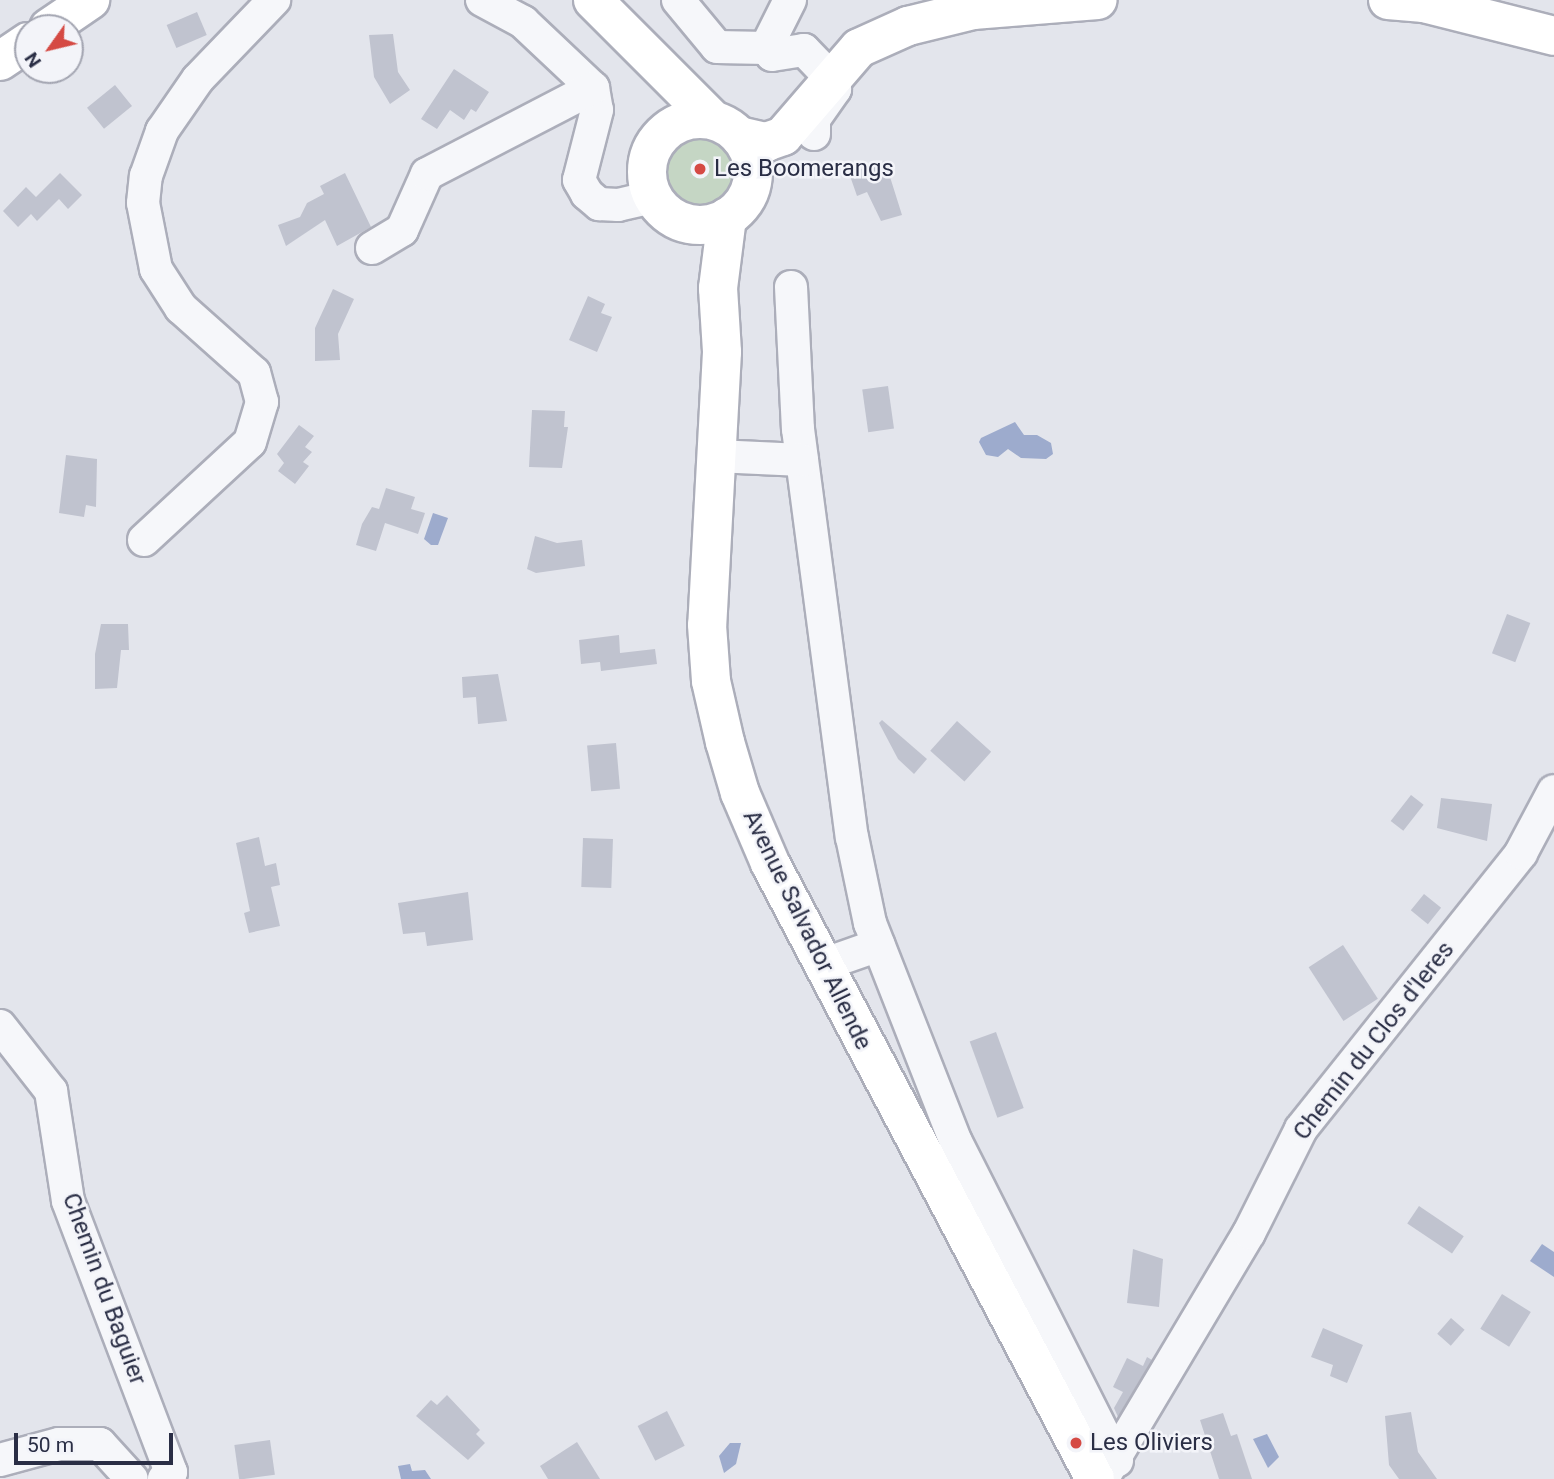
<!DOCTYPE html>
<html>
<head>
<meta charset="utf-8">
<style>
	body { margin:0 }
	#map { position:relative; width:1554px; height:1479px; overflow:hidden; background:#e3e5ec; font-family:Roboto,sans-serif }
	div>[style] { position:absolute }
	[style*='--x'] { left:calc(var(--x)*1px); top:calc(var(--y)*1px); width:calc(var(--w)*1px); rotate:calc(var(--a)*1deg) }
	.green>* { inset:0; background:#c5d6c4 }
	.round { border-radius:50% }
	.water>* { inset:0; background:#9dabcd }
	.building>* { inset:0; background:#c0c3cf; transform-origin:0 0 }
	.roads { filter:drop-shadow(2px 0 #acaeba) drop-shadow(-2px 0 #acaeba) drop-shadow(0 2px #acaeba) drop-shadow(0 -2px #acaeba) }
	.minor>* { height:32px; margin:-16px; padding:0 16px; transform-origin:16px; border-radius:16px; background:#f6f7fa }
	.major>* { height:38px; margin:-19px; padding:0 19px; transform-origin:19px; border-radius:19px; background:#fff }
	.major>.ring { margin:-19px; padding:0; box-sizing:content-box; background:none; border:38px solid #fff; border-radius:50% }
	.dots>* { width:19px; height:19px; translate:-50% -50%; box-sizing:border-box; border:4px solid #f3f4f9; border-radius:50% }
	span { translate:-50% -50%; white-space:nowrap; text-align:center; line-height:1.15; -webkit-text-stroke:5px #f3f4f9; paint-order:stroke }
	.poi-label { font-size:24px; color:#2a2e45 }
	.left { translate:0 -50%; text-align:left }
	.street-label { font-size:24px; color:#2a2e45 }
	.north { position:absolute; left:14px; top:14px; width:70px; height:70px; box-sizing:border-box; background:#f3f4f9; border:2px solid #a3a5b1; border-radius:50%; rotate:236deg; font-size:19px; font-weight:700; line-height:28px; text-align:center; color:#2a2e45 }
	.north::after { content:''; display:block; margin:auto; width:24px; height:32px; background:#d54a44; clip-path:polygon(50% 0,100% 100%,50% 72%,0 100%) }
	.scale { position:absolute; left:14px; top:1433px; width:159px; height:32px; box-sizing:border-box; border:4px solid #2a2e45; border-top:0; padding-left:9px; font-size:21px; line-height:24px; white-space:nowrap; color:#2a2e45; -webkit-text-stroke:5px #f3f4f9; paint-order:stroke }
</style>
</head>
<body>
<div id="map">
	<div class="green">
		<i class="round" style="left:660px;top:133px;width:78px;height:78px"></i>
	</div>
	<div class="water">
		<i style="clip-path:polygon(1015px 422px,1024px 435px,1037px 435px,1051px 443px,1053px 454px,1046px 459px,1021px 458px,1008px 449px,998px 457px,986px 455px,979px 442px,981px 438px)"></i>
		<i style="clip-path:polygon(433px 513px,448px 518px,438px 545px,431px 545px,424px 539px)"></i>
		<i style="clip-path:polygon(1542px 1244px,1554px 1252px,1554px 1277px,1530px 1261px)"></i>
		<i style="clip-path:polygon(1267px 1434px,1279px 1457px,1268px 1468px,1253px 1439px)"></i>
		<i style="clip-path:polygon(730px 1443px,741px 1443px,736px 1464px,724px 1473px,719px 1456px)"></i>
		<i style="clip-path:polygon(410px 1464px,412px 1471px,425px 1470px,431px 1479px,401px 1479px,398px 1466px)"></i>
	</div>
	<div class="building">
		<i style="left:197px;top:12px;width:25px;height:33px;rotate:67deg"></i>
		<i style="clip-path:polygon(393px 34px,398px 72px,410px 90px,390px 104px,374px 77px,369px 35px)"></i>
		<i style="clip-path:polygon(454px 69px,489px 92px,476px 112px,471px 109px,464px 120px,450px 110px,437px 129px,421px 119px)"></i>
		<i style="left:115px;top:85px;width:27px;height:36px;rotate:51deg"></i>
		<i style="clip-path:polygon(885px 161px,902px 215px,881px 221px,867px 192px,857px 196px,849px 173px)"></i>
		<i style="clip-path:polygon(60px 173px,82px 195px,68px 209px,59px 199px,37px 221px,31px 214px,18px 227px,3px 211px,26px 187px,36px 197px)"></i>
		<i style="clip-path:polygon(345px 173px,371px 227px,337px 246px,325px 220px,286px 246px,278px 225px,300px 217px,307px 203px,324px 194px,320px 186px)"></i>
		<i style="clip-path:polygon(333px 289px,354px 299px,338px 334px,340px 360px,315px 361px,315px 328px)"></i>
		<i style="clip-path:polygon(588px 296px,605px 304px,601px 313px,612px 317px,597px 352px,569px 340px)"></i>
		<i style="left:888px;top:386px;width:43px;height:26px;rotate:82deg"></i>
		<i style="clip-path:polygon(532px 410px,565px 411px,564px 427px,568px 427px,562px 468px,529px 467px)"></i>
		<i style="clip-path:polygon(299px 425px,314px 436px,305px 447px,312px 452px,303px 462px,309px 466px,295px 484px,278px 471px,284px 463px,277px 454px)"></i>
		<i style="clip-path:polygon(66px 455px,97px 459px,96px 507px,86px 505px,84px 517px,59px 513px)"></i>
		<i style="clip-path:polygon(386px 488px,415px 497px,411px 509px,425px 513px,418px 534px,385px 523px,376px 551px,356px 545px,362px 524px,372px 507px,379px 509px)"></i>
		<i style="clip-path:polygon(535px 536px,557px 543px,582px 540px,585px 566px,536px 573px,527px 569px)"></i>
		<i style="left:1507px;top:614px;width:25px;height:42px;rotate:21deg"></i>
		<i style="clip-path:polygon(101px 624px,128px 624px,129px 650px,121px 650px,117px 688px,95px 689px,95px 654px)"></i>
		<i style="clip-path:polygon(619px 635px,620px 653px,655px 649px,657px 664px,601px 671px,600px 662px,581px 664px,579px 640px)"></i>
		<i style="clip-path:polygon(498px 674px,507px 721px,478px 724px,476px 697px,463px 698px,462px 677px)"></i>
		<i style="clip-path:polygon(882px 720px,927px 759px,914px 774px,898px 759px,879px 723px)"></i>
		<i style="left:957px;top:721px;width:46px;height:40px;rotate:42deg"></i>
		<i style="left:616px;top:743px;width:46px;height:29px;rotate:85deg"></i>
		<i style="left:1411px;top:795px;width:16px;height:33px;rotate:38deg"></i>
		<i style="clip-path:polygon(1441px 798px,1492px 804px,1487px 841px,1437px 828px)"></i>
		<i style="clip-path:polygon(259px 837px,265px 866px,276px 863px,280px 885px,271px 887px,280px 926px,249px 933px,244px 913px,250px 911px,236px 843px)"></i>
		<i style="left:583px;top:838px;width:30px;height:49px;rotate:2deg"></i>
		<i style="clip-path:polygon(468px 892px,473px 940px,427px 946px,425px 932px,403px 934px,398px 903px)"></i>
		<i style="left:1424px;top:894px;width:22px;height:21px;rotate:39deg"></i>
		<i style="left:1343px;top:945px;width:64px;height:41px;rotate:57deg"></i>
		<i style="left:996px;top:1032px;width:81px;height:28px;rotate:70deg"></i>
		<i style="left:1419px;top:1206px;width:54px;height:21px;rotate:34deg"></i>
		<i style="clip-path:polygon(1133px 1249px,1163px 1259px,1159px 1307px,1127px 1303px)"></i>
		<i style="left:1502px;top:1294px;width:34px;height:41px;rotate:32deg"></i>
		<i style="left:1451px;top:1318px;width:18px;height:21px;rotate:41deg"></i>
		<i style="clip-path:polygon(1323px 1328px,1363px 1345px,1347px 1383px,1330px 1376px,1333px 1365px,1311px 1357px)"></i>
		<i style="clip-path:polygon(1147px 1357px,1152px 1360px,1118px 1417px,1114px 1408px,1123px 1392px,1113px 1387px,1127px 1358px,1143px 1366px)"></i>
		<i style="clip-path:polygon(447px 1395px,480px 1430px,476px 1434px,485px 1443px,468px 1460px,416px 1416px,431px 1400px,437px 1405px)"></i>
		<i style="left:667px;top:1411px;width:39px;height:33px;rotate:63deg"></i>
		<i style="clip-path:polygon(1411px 1412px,1418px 1452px,1437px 1479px,1399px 1479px,1389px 1465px,1385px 1416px)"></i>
		<i style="clip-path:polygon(1223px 1413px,1231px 1436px,1237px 1434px,1252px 1479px,1219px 1479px,1200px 1420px)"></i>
		<i style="left:270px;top:1440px;width:35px;height:36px;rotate:82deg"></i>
		<i style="clip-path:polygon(577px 1442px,600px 1479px,548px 1479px,540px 1466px)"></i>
	</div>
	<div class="roads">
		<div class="minor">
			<i style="--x:482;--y:0;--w:47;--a:28.2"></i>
			<i style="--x:523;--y:22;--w:96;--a:43.3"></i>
			<i style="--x:593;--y:88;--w:22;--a:80"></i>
			<i style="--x:597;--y:110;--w:72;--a:104.4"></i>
			<i style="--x:579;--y:180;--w:16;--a:60"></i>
			<i style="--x:587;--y:194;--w:16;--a:40"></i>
			<i style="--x:599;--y:204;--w:19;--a:3"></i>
			<i style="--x:618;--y:205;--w:36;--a:-13"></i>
			<i style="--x:678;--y:0;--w:61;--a:50.3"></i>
			<i style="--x:717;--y:47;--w:49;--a:1.2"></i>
			<i style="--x:790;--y:0;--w:54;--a:116.6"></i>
			<i style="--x:766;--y:48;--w:9;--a:49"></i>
			<i style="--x:772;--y:55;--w:32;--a:-9"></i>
			<i style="--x:804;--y:50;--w:37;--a:46"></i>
			<i style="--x:830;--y:77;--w:13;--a:67"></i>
			<i style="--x:835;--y:89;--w:37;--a:125"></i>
			<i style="--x:814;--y:119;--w:15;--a:90"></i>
			<i style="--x:372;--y:248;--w:35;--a:-31"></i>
			<i style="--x:402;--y:230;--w:61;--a:-65.9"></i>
			<i style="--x:427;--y:174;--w:187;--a:-27.4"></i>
			<i style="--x:791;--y:287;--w:142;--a:87.2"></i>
			<i style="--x:798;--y:429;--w:412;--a:82.5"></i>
			<i style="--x:852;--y:837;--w:88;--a:78.2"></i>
			<i style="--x:870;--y:923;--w:235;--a:68.6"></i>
			<i style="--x:956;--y:1142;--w:357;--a:63.2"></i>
			<i style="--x:716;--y:456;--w:86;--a:2.7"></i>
			<i style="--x:144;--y:540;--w:144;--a:-42.8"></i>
			<i style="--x:250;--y:442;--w:42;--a:-73.3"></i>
			<i style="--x:262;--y:402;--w:30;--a:-105"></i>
			<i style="--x:254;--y:373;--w:98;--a:-138.3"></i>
			<i style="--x:181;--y:308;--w:46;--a:-122.7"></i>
			<i style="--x:156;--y:269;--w:67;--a:-101.1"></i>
			<i style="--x:143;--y:203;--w:27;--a:-84"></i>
			<i style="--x:146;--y:176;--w:48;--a:-70.4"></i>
			<i style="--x:162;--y:131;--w:63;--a:-55.3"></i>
			<i style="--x:198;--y:79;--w:110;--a:-46.1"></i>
			<i style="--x:822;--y:965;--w:60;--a:-19.3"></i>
			<i style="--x:0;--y:1026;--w:83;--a:51.9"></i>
			<i style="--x:51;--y:1091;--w:111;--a:81.2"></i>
			<i style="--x:68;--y:1201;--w:290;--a:69.2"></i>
			<i style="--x:171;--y:1472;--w:10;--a:135"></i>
			<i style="--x:0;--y:1460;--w:61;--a:-15.2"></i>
			<i style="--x:59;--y:1444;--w:41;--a:0"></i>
			<i style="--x:100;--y:1444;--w:47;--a:47.6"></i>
			<i style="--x:1107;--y:1471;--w:277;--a:-59.2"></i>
			<i style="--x:1249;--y:1233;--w:116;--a:-63.4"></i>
			<i style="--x:1301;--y:1129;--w:353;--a:-51.4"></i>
			<i style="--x:1521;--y:853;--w:70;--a:-62"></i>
		</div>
		<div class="major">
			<i style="--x:593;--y:0;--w:170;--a:45"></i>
			<i style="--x:1388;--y:0;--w:36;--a:5"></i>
			<i style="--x:1424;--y:3;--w:134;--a:14.2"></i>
			<i style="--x:49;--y:28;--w:50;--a:-34.3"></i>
			<i style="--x:0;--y:61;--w:34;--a:-34"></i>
			<i class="ring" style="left:647px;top:119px;width:68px;height:68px"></i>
			<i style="--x:739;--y:136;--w:28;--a:13"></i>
			<i style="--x:766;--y:142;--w:18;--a:-19"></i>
			<i style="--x:783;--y:136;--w:116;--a:-49.2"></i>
			<i style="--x:859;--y:48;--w:54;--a:-24.2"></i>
			<i style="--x:908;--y:26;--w:67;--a:-13.8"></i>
			<i style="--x:973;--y:10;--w:125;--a:-4.6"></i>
			<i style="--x:727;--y:217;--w:72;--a:97.2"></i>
			<i style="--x:718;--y:288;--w:64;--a:86.4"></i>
			<i style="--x:722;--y:352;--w:273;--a:93.1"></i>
			<i style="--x:707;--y:625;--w:56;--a:85.9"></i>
			<i style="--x:711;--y:681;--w:63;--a:77.1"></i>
			<i style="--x:725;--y:742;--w:53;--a:73.6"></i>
			<i style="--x:740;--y:793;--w:76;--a:66.8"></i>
			<i style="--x:770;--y:863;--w:696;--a:62.18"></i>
		</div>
	</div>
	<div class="dots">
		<i style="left:700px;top:169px;background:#d54a44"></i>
		<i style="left:1076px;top:1443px;background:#d54a44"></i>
	</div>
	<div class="poi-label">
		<span class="left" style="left:714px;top:169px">Les Boomerangs</span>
		<span class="left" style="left:1090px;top:1443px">Les Oliviers</span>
	</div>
	<div class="street-label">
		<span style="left:807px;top:930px;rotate:64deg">Avenue Salvador Allende</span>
		<span style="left:1374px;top:1041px;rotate:-52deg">Chemin du Clos d'Ieres</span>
		<span style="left:104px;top:1289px;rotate:70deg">Chemin du Baguier</span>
	</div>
	<div class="north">N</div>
	<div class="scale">50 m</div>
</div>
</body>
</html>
